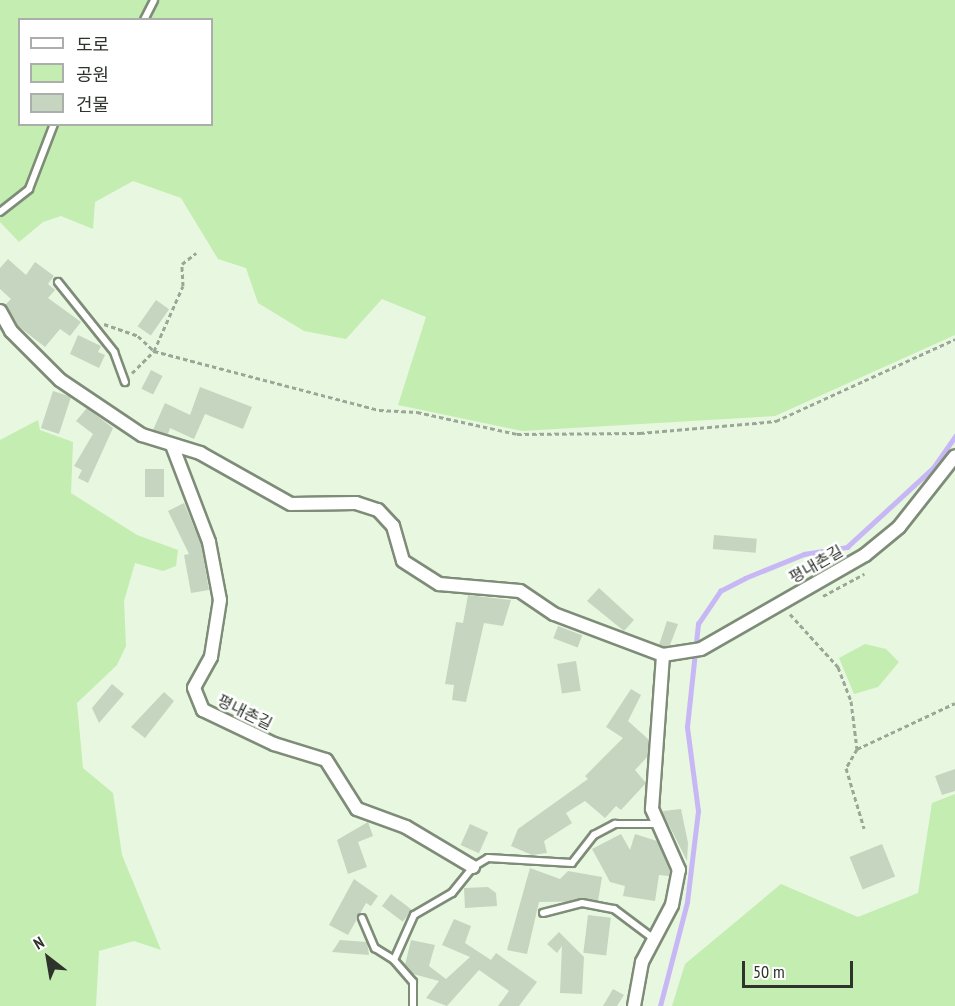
<!DOCTYPE html>
<html>
<head>
<meta charset="utf-8">
<style>
	body { margin:0 }
	#map { position:relative; width:955px; height:1006px; overflow:hidden; background:#e7f7e0; font-family:"PT Sans Narrow","Noto Sans KR",sans-serif }
	div>[style] { position:absolute }
	[style*='--x'] { left:calc(var(--x)*1px); top:calc(var(--y)*1px); width:calc(var(--w)*1px); rotate:calc(var(--a)*1deg) }
	.green>* { inset:0; background:#c4edb1 }
	.stream>* { height:4.5px; margin:-2.25px; padding:0 2.25px; transform-origin:2.25px; border-radius:2.25px; background:#c8b7f5 }
	.building>* { inset:0; background:#c6d5bf; transform-origin:0 0 }
	.path>* { height:3px; margin-top:-1.5px; transform-origin:0; background:repeating-linear-gradient(90deg,#9ba796 0 4.5px,transparent 0 7.5px) }
	.roads { filter:drop-shadow(2px 0 #7e8c78) drop-shadow(-2px 0 #7e8c78) drop-shadow(0 2px #7e8c78) drop-shadow(0 -2px #7e8c78) }
	.service>* { height:6px; margin:-3px; padding:0 3px; transform-origin:3px; border-radius:3px; background:#fff }
	.minor>* { height:12px; margin:-6px; padding:0 6px; transform-origin:6px; border-radius:6px; background:#fff }
	span { translate:-50% -50%; white-space:nowrap; text-align:center; line-height:1.15; -webkit-text-stroke:5px #fff; paint-order:stroke }
	.street-label { font-size:16px; color:#2e342b }
	.legend { position:absolute; left:18px; top:18px; width:195px; height:108px; box-sizing:border-box; background:#fff; border:2px solid #abaeaa; margin:0; padding:8px 10px; list-style:none; font-size:18px; color:#2e342b }
	.legend li { display:flex; align-items:center; gap:12px; height:30px }
	.legend b { width:30px; border:2px solid #abaeaa }
	.north { position:absolute; left:18px; top:928px; width:60px; height:60px; -webkit-text-stroke:4px #fff; paint-order:stroke; rotate:329deg; font-size:16px; font-weight:700; line-height:24px; text-align:center; color:#2e342b }
	.north::after { content:''; display:block; margin:auto; width:21px; height:27px; background:#2e342b; clip-path:polygon(50% 0,100% 100%,50% 72%,0 100%) }
	.scale { position:absolute; left:742px; top:961px; width:111px; height:27px; box-sizing:border-box; border:3px solid #2e342b; border-top:0; padding-left:8px; font-size:18px; line-height:21px; white-space:nowrap; color:#2e342b; -webkit-text-stroke:4px #fff; paint-order:stroke }
</style>
</head>
<body>
<div id="map">
	<div class="green">
		<i style="clip-path:polygon(evenodd,0 0,955px 0,955px 335px,775px 416px,522px 431px,398px 405px,426px 317px,382px 299px,346px 339px,304px 331px,258px 303px,246px 268px,218px 259px,181px 198px,133px 181px,95px 202px,93px 229px,61px 216px,43px 222px,19px 242px,0 222px,0 0,20px 20px,212px 20px,212px 124px,20px 124px,20px 20px)"></i>
		<i style="clip-path:polygon(38px 420px,40px 430px,73px 442px,71px 493px,137px 535px,178px 550px,176px 566px,163px 571px,135px 563px,124px 601px,126px 646px,117px 665px,77px 703px,83px 768px,113px 793px,122px 855px,161px 950px,134px 941px,99px 951px,96px 1006px,0 1006px,0 440px)"></i>
		<i style="clip-path:polygon(865px 644px,886px 649px,899px 662px,878px 687px,854px 694px,839px 658px)"></i>
		<i style="clip-path:polygon(955px 794px,955px 1006px,672px 1006px,685px 964px,781px 884px,858px 917px,918px 893px,932px 803px)"></i>
	</div>
	<div class="stream">
		<i style="--x:660;--y:1006;--w:107;--a:-75.4"></i>
		<i style="--x:687;--y:902;--w:92;--a:-83.1"></i>
		<i style="--x:698;--y:811;--w:85;--a:-97.5"></i>
		<i style="--x:687;--y:727;--w:104;--a:-83.9"></i>
		<i style="--x:698;--y:624;--w:40;--a:-56"></i>
		<i style="--x:720;--y:591;--w:28;--a:-27"></i>
		<i style="--x:745;--y:578;--w:64;--a:-22.1"></i>
		<i style="--x:804;--y:554;--w:44;--a:-9.2"></i>
		<i style="--x:847;--y:547;--w:117;--a:-42.6"></i>
		<i style="--x:933;--y:468;--w:39;--a:-55"></i>
	</div>
	<div class="building">
		<i style="clip-path:polygon(8px 259px,26px 275px,35px 262px,54px 276px,48px 284px,55px 290px,48px 298px,81px 322px,70px 336px,60px 329px,45px 347px,18px 326px,5px 305px,11px 299px,0 289px,0 268px)"></i>
		<i style="left:156px;top:300px;width:16px;height:32px;rotate:35deg"></i>
		<i style="clip-path:polygon(78px 335px,101px 346px,98px 352px,105px 355px,99px 368px,70px 354px)"></i>
		<i style="left:151px;top:370px;width:13px;height:21px;rotate:27deg"></i>
		<i style="clip-path:polygon(200px 387px,252px 407px,243px 429px,205px 414px,194px 439px,170px 428px,168px 434px,153px 430px,165px 403px,190px 415px)"></i>
		<i style="left:53px;top:391px;width:19px;height:39px;rotate:18deg"></i>
		<i style="clip-path:polygon(87px 408px,113px 428px,88px 483px,78px 478px,82px 470px,74px 466px,93px 434px,76px 421px)"></i>
		<i style="left:145px;top:469px;width:19px;height:28px"></i>
		<i style="clip-path:polygon(184px 503px,201px 544px,209px 590px,191px 593px,184px 555px,189px 554px,168px 511px)"></i>
		<i style="left:714px;top:535px;width:43px;height:14px;rotate:5deg"></i>
		<i style="clip-path:polygon(599px 588px,634px 620px,624px 631px,587px 601px)"></i>
		<i style="clip-path:polygon(468px 595px,511px 600px,503px 626px,484px 623px,466px 702px,452px 700px,454px 685px,445px 684px,456px 622px,463px 623px)"></i>
		<i style="clip-path:polygon(667px 621px,678px 624px,670px 645px,664px 647px,659px 645px)"></i>
		<i style="left:558px;top:626px;width:26px;height:13px;rotate:21deg"></i>
		<i style="left:576px;top:661px;width:30px;height:19px;rotate:81deg"></i>
		<i style="clip-path:polygon(112px 684px,124px 694px,99px 723px,92px 708px)"></i>
		<i style="clip-path:polygon(631px 689px,641px 695px,628px 721px,648px 739px,648px 756px,635px 770px,646px 783px,621px 810px,616px 806px,605px 818px,585px 801px,566px 813px,572px 823px,544px 841px,547px 853px,532px 855px,511px 846px,518px 829px,588px 779px,585px 776px,623px 738px,606px 727px)"></i>
		<i style="clip-path:polygon(164px 692px,174px 701px,145px 738px,131px 727px)"></i>
		<i style="clip-path:polygon(955px 769px,955px 791px,942px 795px,935px 776px)"></i>
		<i style="clip-path:polygon(681px 809px,688px 843px,687px 861px,664px 815px,663px 811px)"></i>
		<i style="clip-path:polygon(368px 822px,373px 836px,358px 842px,367px 867px,348px 874px,337px 840px)"></i>
		<i style="left:470px;top:824px;width:20px;height:23px;rotate:24deg"></i>
		<i style="clip-path:polygon(621px 834px,630px 850px,635px 834px,657px 841px,670px 871px,669px 876px,659px 875px,655px 901px,623px 896px,625px 886px,610px 882px,592px 849px)"></i>
		<i style="left:882px;top:844px;width:35px;height:35px;rotate:68deg"></i>
		<i style="clip-path:polygon(530px 868px,560px 879px,568px 871px,602px 877px,598px 901px,539px 902px,527px 954px,507px 950px)"></i>
		<i style="clip-path:polygon(354px 879px,378px 896px,371px 906px,366px 903px,348px 935px,329px 925px)"></i>
		<i style="clip-path:polygon(488px 887px,496px 893px,497px 906px,465px 908px,464px 888px)"></i>
		<i style="left:391px;top:894px;width:26px;height:15px;rotate:37deg"></i>
		<i style="left:588px;top:915px;width:23px;height:38px;rotate:7deg"></i>
		<i style="clip-path:polygon(454px 919px,471px 926px,465px 943px,491px 960px,496px 953px,537px 982px,519px 1006px,498px 1006px,509px 991px,479px 970px,447px 1006px,426px 998px,439px 981px,413px 974px,405px 965px,411px 940px,435px 945px,429px 966px,446px 979px,470px 957px,442px 945px)"></i>
		<i style="clip-path:polygon(559px 932px,584px 957px,582px 994px,560px 993px,562px 946px,557px 953px,547px 944px)"></i>
		<i style="clip-path:polygon(340px 940px,367px 942px,369px 955px,332px 952px)"></i>
		<i style="clip-path:polygon(613px 989px,624px 995px,617px 1006px,603px 1006px)"></i>
	</div>
	<div class="path">
		<i style="--x:104;--y:324;--w:36;--a:19"></i>
		<i style="--x:138;--y:336;--w:22;--a:43"></i>
		<i style="--x:154;--y:351;--w:71;--a:-66"></i>
		<i style="--x:183;--y:286;--w:22;--a:-93"></i>
		<i style="--x:182;--y:264;--w:18;--a:-38"></i>
		<i style="--x:132;--y:373;--w:31;--a:-45"></i>
		<i style="--x:154;--y:351;--w:233;--a:14.7"></i>
		<i style="--x:379;--y:410;--w:38;--a:3"></i>
		<i style="--x:417;--y:412;--w:102;--a:12.4"></i>
		<i style="--x:517;--y:434;--w:123;--a:-0.5"></i>
		<i style="--x:640;--y:433;--w:137;--a:-5"></i>
		<i style="--x:776;--y:421;--w:197;--a:-24.6"></i>
		<i style="--x:823;--y:596;--w:47;--a:-28.2"></i>
		<i style="--x:790;--y:614;--w:72;--a:47.8"></i>
		<i style="--x:838;--y:667;--w:36;--a:69"></i>
		<i style="--x:851;--y:701;--w:48;--a:82.9"></i>
		<i style="--x:857;--y:749;--w:108;--a:-25.1"></i>
		<i style="--x:857;--y:749;--w:22;--a:120"></i>
		<i style="--x:846;--y:768;--w:63;--a:73.3"></i>
	</div>
	<div class="roads">
		<div class="service">
			<i style="--x:144;--y:20;--w:22;--a:-63"></i>
			<i style="--x:0;--y:212;--w:37;--a:-38"></i>
			<i style="--x:29;--y:189;--w:70;--a:-69"></i>
			<i style="--x:58;--y:282;--w:90;--a:51.3"></i>
			<i style="--x:114;--y:352;--w:32;--a:70"></i>
			<i style="--x:543;--y:913;--w:40;--a:-14.4"></i>
			<i style="--x:582;--y:903;--w:33;--a:11"></i>
			<i style="--x:614;--y:909;--w:50;--a:36.9"></i>
			<i style="--x:362;--y:918;--w:33;--a:67"></i>
			<i style="--x:375;--y:948;--w:22;--a:32"></i>
			<i style="--x:413;--y:1006;--w:24;--a:-90"></i>
			<i style="--x:413;--y:982;--w:29;--a:-131"></i>
			<i style="--x:394;--y:960;--w:49;--a:-66"></i>
			<i style="--x:414;--y:915;--w:44;--a:-30.1"></i>
			<i style="--x:452;--y:893;--w:33;--a:-51"></i>
			<i style="--x:473;--y:867;--w:17;--a:-31"></i>
			<i style="--x:488;--y:858;--w:84;--a:3.4"></i>
			<i style="--x:572;--y:863;--w:36;--a:-52"></i>
			<i style="--x:594;--y:835;--w:24;--a:-28"></i>
			<i style="--x:615;--y:824;--w:40;--a:0"></i>
		</div>
		<div class="minor">
			<i style="--x:0;--y:311;--w:23;--a:61"></i>
			<i style="--x:11;--y:331;--w:69;--a:45"></i>
			<i style="--x:60;--y:380;--w:99;--a:33.9"></i>
			<i style="--x:142;--y:435;--w:61;--a:17.2"></i>
			<i style="--x:200;--y:453;--w:104;--a:29.3"></i>
			<i style="--x:291;--y:504;--w:65;--a:-0.9"></i>
			<i style="--x:356;--y:503;--w:23;--a:18"></i>
			<i style="--x:378;--y:510;--w:22;--a:47"></i>
			<i style="--x:393;--y:526;--w:36;--a:74"></i>
			<i style="--x:403;--y:561;--w:43;--a:32.6"></i>
			<i style="--x:439;--y:584;--w:81;--a:4.9"></i>
			<i style="--x:520;--y:591;--w:41;--a:34.1"></i>
			<i style="--x:554;--y:614;--w:116;--a:20.6"></i>
			<i style="--x:663;--y:655;--w:38;--a:-9"></i>
			<i style="--x:701;--y:649;--w:189;--a:-29.8"></i>
			<i style="--x:865;--y:555;--w:44;--a:-39.5"></i>
			<i style="--x:899;--y:527;--w:90;--a:-51.7"></i>
			<i style="--x:172;--y:445;--w:104;--a:69.1"></i>
			<i style="--x:209;--y:542;--w:59;--a:79.3"></i>
			<i style="--x:220;--y:600;--w:58;--a:99"></i>
			<i style="--x:211;--y:657;--w:35;--a:119"></i>
			<i style="--x:194;--y:688;--w:24;--a:68"></i>
			<i style="--x:203;--y:710;--w:79;--a:25.6"></i>
			<i style="--x:274;--y:744;--w:54;--a:17.1"></i>
			<i style="--x:326;--y:760;--w:58;--a:57.7"></i>
			<i style="--x:357;--y:809;--w:52;--a:20.2"></i>
			<i style="--x:406;--y:827;--w:78;--a:30.8"></i>
			<i style="--x:634;--y:1006;--w:45;--a:-79.7"></i>
			<i style="--x:642;--y:962;--w:64;--a:-62.2"></i>
			<i style="--x:672;--y:905;--w:36;--a:-79"></i>
			<i style="--x:679;--y:870;--w:67;--a:-113.9"></i>
			<i style="--x:652;--y:809;--w:154;--a:-85.9"></i>
		</div>
	</div>
	<div class="street-label">
		<span style="left:816px;top:564px;rotate:-30deg">평내촌길</span>
		<span style="left:245px;top:712px;rotate:26deg">평내촌길</span>
	</div>
	<ul class="legend">
	<li><b style="height:8px;background:#fff"></b>도로</li>
	<li><b style="height:16px;background:#c4edb1"></b>공원</li>
	<li><b style="height:16px;background:#c6d5bf"></b>건물</li>
	</ul>
	<div class="north">N</div>
	<div class="scale">50 m</div>
</div>
</body>
</html>
